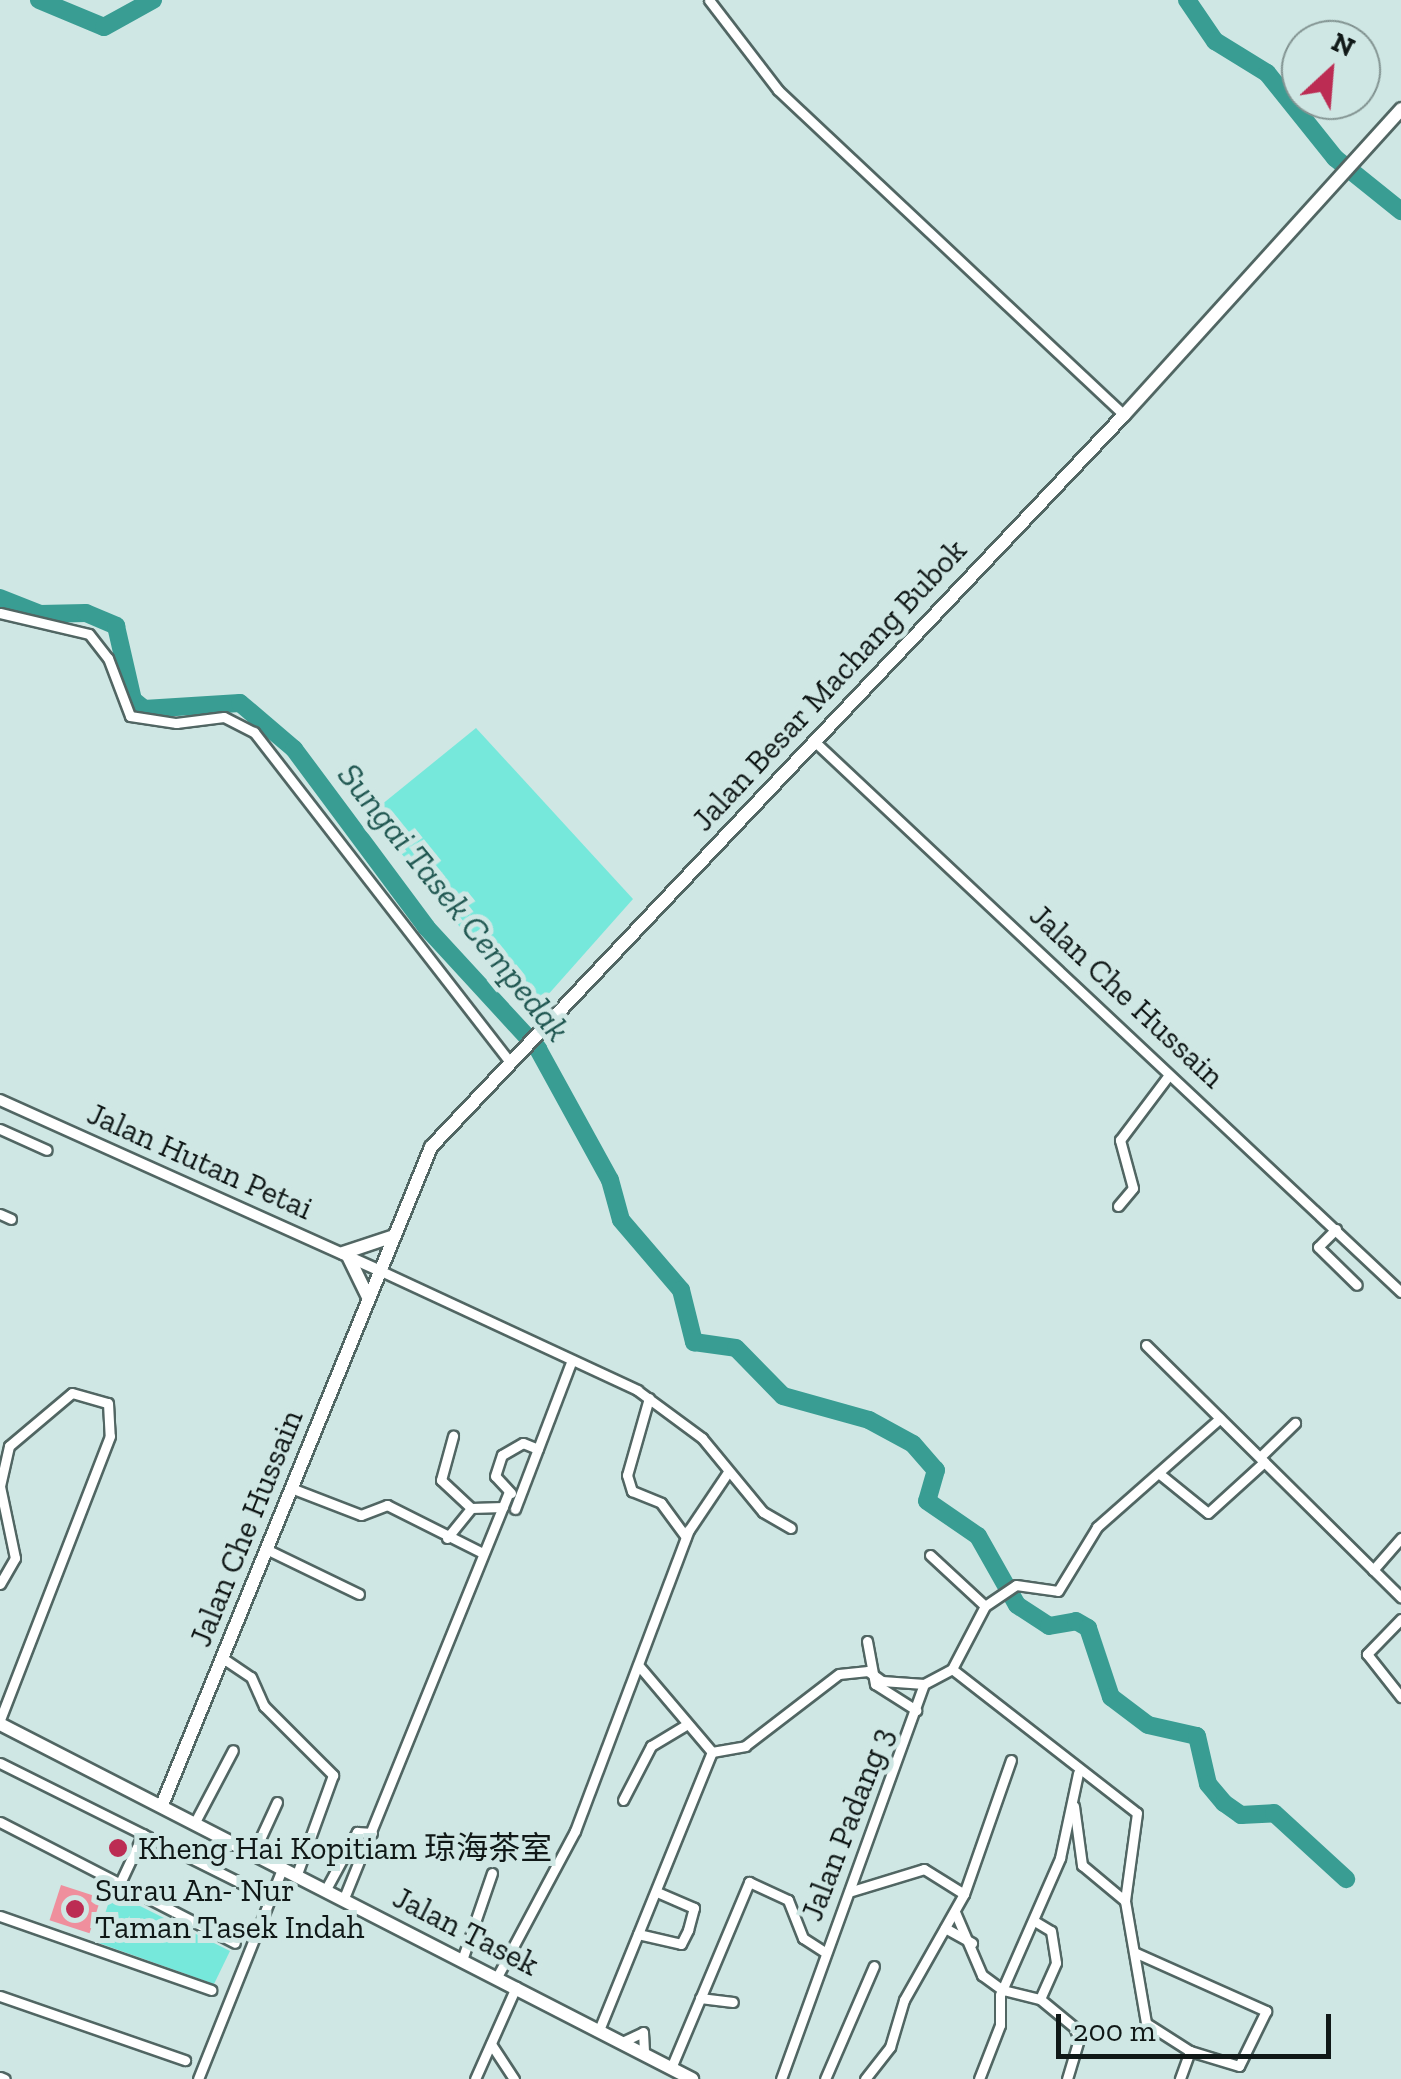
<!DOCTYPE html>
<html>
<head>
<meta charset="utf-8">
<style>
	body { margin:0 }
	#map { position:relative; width:1401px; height:2079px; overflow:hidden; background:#cfe7e4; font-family:"Zilla Slab","Noto Sans SC",serif }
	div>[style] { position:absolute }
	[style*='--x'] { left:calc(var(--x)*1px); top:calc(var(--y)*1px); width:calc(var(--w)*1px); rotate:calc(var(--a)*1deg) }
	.green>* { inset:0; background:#76e8db }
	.river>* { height:18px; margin:-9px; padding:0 9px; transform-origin:9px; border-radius:9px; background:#399d93 }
	.building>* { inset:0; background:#ef8f9d; transform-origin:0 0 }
	.roads { filter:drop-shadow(2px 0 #516663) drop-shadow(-2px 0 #516663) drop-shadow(0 2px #516663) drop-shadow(0 -2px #516663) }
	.minor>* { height:9px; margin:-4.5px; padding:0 4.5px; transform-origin:4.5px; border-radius:4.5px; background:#fff }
	.tertiary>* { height:10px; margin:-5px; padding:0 5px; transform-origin:5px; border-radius:5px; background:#fff }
	.secondary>* { height:12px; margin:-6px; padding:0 6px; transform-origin:6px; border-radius:6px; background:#fff }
	.dots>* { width:28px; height:28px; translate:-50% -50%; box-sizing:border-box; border:5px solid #cfe7e4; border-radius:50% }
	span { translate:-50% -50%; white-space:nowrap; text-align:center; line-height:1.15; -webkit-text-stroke:10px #cfe7e4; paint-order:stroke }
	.street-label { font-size:32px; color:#101817 }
	.poi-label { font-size:32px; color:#101817 }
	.left { translate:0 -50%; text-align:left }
	.water-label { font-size:35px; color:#215852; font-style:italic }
	.north { position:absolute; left:1281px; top:20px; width:100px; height:100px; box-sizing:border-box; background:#cfe7e4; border:2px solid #839492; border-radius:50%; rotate:26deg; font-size:28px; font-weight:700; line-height:40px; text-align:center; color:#101817 }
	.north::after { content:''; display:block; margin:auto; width:35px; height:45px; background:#bc2c53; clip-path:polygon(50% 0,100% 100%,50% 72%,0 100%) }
	.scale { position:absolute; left:1056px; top:2014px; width:275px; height:45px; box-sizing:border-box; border:5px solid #101817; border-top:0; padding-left:12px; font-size:30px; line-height:35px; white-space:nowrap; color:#101817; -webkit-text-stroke:8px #cfe7e4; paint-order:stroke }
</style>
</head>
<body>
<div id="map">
	<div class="green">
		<i style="clip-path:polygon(476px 728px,633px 899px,530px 1015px,370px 814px)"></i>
		<i style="clip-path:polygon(112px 1892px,230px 1951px,214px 1984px,96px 1942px)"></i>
	</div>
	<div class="river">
		<i style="--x:39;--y:0;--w:70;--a:22.6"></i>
		<i style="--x:104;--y:27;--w:56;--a:-28.9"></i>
		<i style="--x:1187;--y:0;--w:50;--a:55.7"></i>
		<i style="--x:1215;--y:41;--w:61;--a:31.6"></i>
		<i style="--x:1267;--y:73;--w:109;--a:51.3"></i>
		<i style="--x:1335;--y:158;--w:85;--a:38.8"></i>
		<i style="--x:0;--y:598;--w:43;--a:21.8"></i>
		<i style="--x:40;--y:614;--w:46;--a:-1.2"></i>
		<i style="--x:86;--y:613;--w:33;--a:23"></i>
		<i style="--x:116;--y:626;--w:76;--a:77.1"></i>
		<i style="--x:133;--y:700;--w:14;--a:39"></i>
		<i style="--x:144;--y:709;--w:96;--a:-3.6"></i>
		<i style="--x:240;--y:703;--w:71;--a:40.4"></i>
		<i style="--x:294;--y:749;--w:222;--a:53.4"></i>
		<i style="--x:426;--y:927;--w:166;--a:47.4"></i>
		<i style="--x:538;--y:1049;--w:149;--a:61.2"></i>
		<i style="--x:610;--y:1180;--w:41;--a:74.6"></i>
		<i style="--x:621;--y:1220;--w:92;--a:49.4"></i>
		<i style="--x:681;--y:1290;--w:54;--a:76"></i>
		<i style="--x:694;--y:1342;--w:42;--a:8.1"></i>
		<i style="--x:736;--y:1348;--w:67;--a:45.6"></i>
		<i style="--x:783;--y:1396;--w:89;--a:15.6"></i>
		<i style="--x:869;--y:1420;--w:50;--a:28.6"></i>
		<i style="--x:913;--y:1444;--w:35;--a:49"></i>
		<i style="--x:936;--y:1470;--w:32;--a:106"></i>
		<i style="--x:927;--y:1501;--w:62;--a:34.5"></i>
		<i style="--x:978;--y:1536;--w:79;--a:60.5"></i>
		<i style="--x:1017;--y:1605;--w:38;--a:33"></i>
		<i style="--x:1049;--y:1626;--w:27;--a:-10"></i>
		<i style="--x:1076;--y:1621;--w:14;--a:30"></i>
		<i style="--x:1088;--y:1628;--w:73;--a:71.6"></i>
		<i style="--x:1111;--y:1697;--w:46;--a:37.1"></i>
		<i style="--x:1148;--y:1725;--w:50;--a:12.7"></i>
		<i style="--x:1197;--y:1736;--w:49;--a:77.1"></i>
		<i style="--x:1208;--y:1784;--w:25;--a:50"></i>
		<i style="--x:1224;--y:1803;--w:21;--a:35"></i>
		<i style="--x:1241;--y:1815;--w:33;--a:-3"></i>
		<i style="--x:1274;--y:1813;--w:98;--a:42.5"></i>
	</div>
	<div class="building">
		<i style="left:61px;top:1885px;width:42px;height:37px;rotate:18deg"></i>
	</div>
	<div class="roads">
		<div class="minor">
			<i style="--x:709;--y:0;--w:113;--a:52.5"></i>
			<i style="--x:778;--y:90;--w:475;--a:43.2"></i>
			<i style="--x:0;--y:613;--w:91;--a:13.3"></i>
			<i style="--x:89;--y:634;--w:31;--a:52"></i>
			<i style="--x:108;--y:658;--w:62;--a:69.2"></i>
			<i style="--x:130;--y:716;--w:47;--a:8.7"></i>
			<i style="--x:176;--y:723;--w:48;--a:-7.1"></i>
			<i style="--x:224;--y:717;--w:34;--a:27"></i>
			<i style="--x:254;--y:732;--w:414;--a:52.2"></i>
			<i style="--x:814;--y:741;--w:805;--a:43.19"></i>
			<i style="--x:0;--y:1129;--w:51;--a:24.1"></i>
			<i style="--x:1118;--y:1206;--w:23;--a:-50"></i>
			<i style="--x:1133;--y:1188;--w:50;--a:-105.2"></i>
			<i style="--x:1120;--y:1140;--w:81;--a:-53"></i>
			<i style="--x:0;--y:1214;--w:12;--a:24"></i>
			<i style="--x:1336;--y:1229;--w:25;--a:135"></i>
			<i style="--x:1318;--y:1247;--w:54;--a:44.3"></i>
			<i style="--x:379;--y:1270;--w:285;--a:24.9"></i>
			<i style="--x:637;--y:1390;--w:81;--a:36.4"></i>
			<i style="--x:702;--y:1438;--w:96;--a:50.5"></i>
			<i style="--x:763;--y:1512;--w:32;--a:30"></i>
			<i style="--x:1146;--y:1345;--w:359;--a:44.7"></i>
			<i style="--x:649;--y:1398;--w:80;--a:105.9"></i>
			<i style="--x:627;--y:1475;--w:17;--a:73"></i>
			<i style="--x:632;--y:1491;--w:31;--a:22"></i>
			<i style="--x:661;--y:1503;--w:42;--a:53.7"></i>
			<i style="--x:1260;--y:1457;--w:49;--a:-44.2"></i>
			<i style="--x:1161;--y:1475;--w:60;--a:39"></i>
			<i style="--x:1208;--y:1513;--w:76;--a:-42.3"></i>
			<i style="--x:291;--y:1488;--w:75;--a:21.1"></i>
			<i style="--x:361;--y:1515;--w:28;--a:-21"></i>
			<i style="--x:387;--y:1505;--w:107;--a:26.6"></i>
			<i style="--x:511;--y:1493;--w:23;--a:-133"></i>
			<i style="--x:495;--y:1476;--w:22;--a:-72"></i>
			<i style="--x:502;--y:1455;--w:24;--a:-30"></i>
			<i style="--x:523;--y:1443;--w:16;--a:22"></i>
			<i style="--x:471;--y:1508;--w:32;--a:-2"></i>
			<i style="--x:515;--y:1509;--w:157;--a:-69.1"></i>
			<i style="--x:447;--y:1538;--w:38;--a:-51"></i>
			<i style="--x:471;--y:1508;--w:41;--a:-137"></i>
			<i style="--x:441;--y:1480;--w:46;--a:-74.7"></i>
			<i style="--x:268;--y:1550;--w:101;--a:25.8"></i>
			<i style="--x:930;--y:1555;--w:75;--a:42.8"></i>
			<i style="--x:1373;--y:1570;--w:43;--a:-48.8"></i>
			<i style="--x:0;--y:1584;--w:30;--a:-60"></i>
			<i style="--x:15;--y:1558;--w:74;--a:-101.8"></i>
			<i style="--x:0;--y:1486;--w:41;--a:-77.3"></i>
			<i style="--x:9;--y:1446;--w:82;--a:-40.1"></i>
			<i style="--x:72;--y:1393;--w:37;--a:16"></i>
			<i style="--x:108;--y:1403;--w:33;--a:87"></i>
			<i style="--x:110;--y:1436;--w:305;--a:111.2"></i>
			<i style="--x:985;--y:1606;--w:37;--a:-34"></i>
			<i style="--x:1016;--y:1585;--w:42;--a:8.1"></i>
			<i style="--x:1058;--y:1591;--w:75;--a:-58.6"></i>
			<i style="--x:1097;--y:1527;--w:164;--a:-41.5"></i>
			<i style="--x:1401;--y:1619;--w:49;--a:134.2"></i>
			<i style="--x:1367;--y:1654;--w:55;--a:51.7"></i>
			<i style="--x:867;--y:1641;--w:44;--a:79.5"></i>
			<i style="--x:875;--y:1684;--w:49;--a:32.4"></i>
			<i style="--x:224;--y:1659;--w:32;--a:34"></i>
			<i style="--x:251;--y:1677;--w:32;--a:66"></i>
			<i style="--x:264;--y:1706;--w:98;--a:45"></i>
			<i style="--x:333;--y:1775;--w:105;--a:110"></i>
			<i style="--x:952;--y:1669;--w:234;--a:37.9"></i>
			<i style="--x:1137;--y:1813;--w:89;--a:97.8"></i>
			<i style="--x:1125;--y:1901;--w:124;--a:80.2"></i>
			<i style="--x:1146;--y:2023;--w:52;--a:32.5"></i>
			<i style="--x:1190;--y:2051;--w:30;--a:110"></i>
			<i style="--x:712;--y:1752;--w:34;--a:-10"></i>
			<i style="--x:745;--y:1746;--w:118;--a:-37.5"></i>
			<i style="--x:839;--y:1674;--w:29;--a:-6"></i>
			<i style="--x:868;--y:1671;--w:17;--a:36"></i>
			<i style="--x:882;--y:1681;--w:42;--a:4.1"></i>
			<i style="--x:0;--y:1763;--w:301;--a:26.5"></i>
			<i style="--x:623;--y:1800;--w:61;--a:-62.6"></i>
			<i style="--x:651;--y:1746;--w:39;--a:-31"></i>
			<i style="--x:1074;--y:1806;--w:60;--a:82.3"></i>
			<i style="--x:1082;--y:1865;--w:56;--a:39.9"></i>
			<i style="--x:0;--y:1822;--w:264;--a:27.2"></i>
			<i style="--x:195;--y:1822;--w:81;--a:-62.2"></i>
			<i style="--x:254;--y:1852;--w:55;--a:-65.3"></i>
			<i style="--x:120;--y:1883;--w:54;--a:-64.9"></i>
			<i style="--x:326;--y:1889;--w:65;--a:-61.5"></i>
			<i style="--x:357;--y:1832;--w:15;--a:4"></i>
			<i style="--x:852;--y:1891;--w:75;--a:-17"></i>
			<i style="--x:924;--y:1869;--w:47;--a:32"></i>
			<i style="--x:344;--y:1898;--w:438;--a:-67.9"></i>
			<i style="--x:955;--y:1912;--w:69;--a:66.8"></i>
			<i style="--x:982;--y:1975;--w:26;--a:36"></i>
			<i style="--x:1003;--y:1990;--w:38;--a:14"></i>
			<i style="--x:1040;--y:1999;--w:44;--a:39.5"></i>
			<i style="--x:1074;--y:2027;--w:13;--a:67"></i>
			<i style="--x:1079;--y:2039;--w:42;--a:106.7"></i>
			<i style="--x:0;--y:1916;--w:224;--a:19.3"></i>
			<i style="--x:1036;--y:1922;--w:17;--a:31"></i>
			<i style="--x:1051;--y:1931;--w:32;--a:81"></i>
			<i style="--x:1056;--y:1963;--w:39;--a:114"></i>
			<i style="--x:945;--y:1928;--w:31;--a:29"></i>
			<i style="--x:638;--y:1934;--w:44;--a:13.1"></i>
			<i style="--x:681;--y:1944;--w:16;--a:-63"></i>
			<i style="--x:688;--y:1930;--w:23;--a:-75"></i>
			<i style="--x:694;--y:1908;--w:40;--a:-156.6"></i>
			<i style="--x:1134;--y:1952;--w:145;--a:24.1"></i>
			<i style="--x:1266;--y:2011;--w:61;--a:116.1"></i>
			<i style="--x:1239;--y:2066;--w:51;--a:-163"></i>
			<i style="--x:462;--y:1960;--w:92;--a:-71"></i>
			<i style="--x:497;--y:1977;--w:166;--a:-61.9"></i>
			<i style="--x:575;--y:1831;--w:322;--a:-69.3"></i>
			<i style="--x:689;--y:1530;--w:70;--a:-56.1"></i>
			<i style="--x:0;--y:1996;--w:196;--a:19.1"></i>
			<i style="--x:700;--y:1998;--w:33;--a:7"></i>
			<i style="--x:599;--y:2030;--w:300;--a:-67.9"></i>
			<i style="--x:712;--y:1752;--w:111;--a:-130.3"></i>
			<i style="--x:622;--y:2042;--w:23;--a:-25"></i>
			<i style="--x:643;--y:2032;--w:22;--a:87"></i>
			<i style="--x:491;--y:2044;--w:42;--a:56.7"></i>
			<i style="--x:671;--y:2068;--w:202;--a:-67.2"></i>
			<i style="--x:749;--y:1882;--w:43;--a:24.8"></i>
			<i style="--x:788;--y:1900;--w:41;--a:68.5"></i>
			<i style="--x:803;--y:1938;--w:24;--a:33"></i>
			<i style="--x:0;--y:2077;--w:5;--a:22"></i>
			<i style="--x:198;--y:2079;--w:228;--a:-68.2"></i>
			<i style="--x:475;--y:2079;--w:101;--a:-66"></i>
			<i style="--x:781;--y:2079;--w:420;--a:-70.1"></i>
			<i style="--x:924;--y:1684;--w:32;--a:-28"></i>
			<i style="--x:952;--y:1669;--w:71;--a:-62.4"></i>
			<i style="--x:825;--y:2079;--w:123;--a:-66.6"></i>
			<i style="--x:865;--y:2079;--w:41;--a:-52"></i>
			<i style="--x:890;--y:2047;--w:49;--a:-73.4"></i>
			<i style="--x:904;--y:2000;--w:122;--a:-60.5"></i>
			<i style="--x:964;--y:1894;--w:142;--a:-70.7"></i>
			<i style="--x:979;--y:2079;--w:58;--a:-68.7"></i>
			<i style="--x:1000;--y:2025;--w:30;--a:-90"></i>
			<i style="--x:1000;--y:1995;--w:150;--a:-66.3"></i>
			<i style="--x:1060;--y:1858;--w:87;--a:-78"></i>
		</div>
		<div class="tertiary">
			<i style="--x:0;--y:1100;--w:415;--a:24.2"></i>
		</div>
		<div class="secondary">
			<i style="--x:343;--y:1253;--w:51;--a:-18.4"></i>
			<i style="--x:348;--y:1256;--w:46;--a:64"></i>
			<i style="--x:0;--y:1724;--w:778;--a:27.16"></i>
			<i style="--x:162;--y:1805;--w:711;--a:-67.76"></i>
			<i style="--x:431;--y:1147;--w:1008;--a:-46.57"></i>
			<i style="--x:1124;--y:415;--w:413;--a:-47.8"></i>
		</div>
	</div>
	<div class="dots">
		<i style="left:118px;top:1848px;background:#bc2c53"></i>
		<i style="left:75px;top:1909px;background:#bc2c53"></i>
	</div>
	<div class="street-label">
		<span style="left:829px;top:685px;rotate:-47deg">Jalan Besar Machang Bubok</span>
		<span style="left:1127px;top:996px;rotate:43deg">Jalan Che Hussain</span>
		<span style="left:200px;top:1161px;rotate:24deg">Jalan Hutan Petai</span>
		<span style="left:246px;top:1528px;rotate:-68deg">Jalan Che Hussain</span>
		<span style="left:847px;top:1824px;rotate:-69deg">Jalan Padang 3</span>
		<span style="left:466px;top:1931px;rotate:27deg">Jalan Tasek</span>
	</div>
	<div class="poi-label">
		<span class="left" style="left:138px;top:1848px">Kheng Hai Kopitiam 琼海茶室</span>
		<span class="left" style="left:95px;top:1909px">Surau An- Nur<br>Taman Tasek Indah</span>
	</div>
	<div class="water-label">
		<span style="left:454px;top:902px;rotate:51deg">Sungai Tasek Cempedak</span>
	</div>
	<div class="north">N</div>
	<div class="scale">200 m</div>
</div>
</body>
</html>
